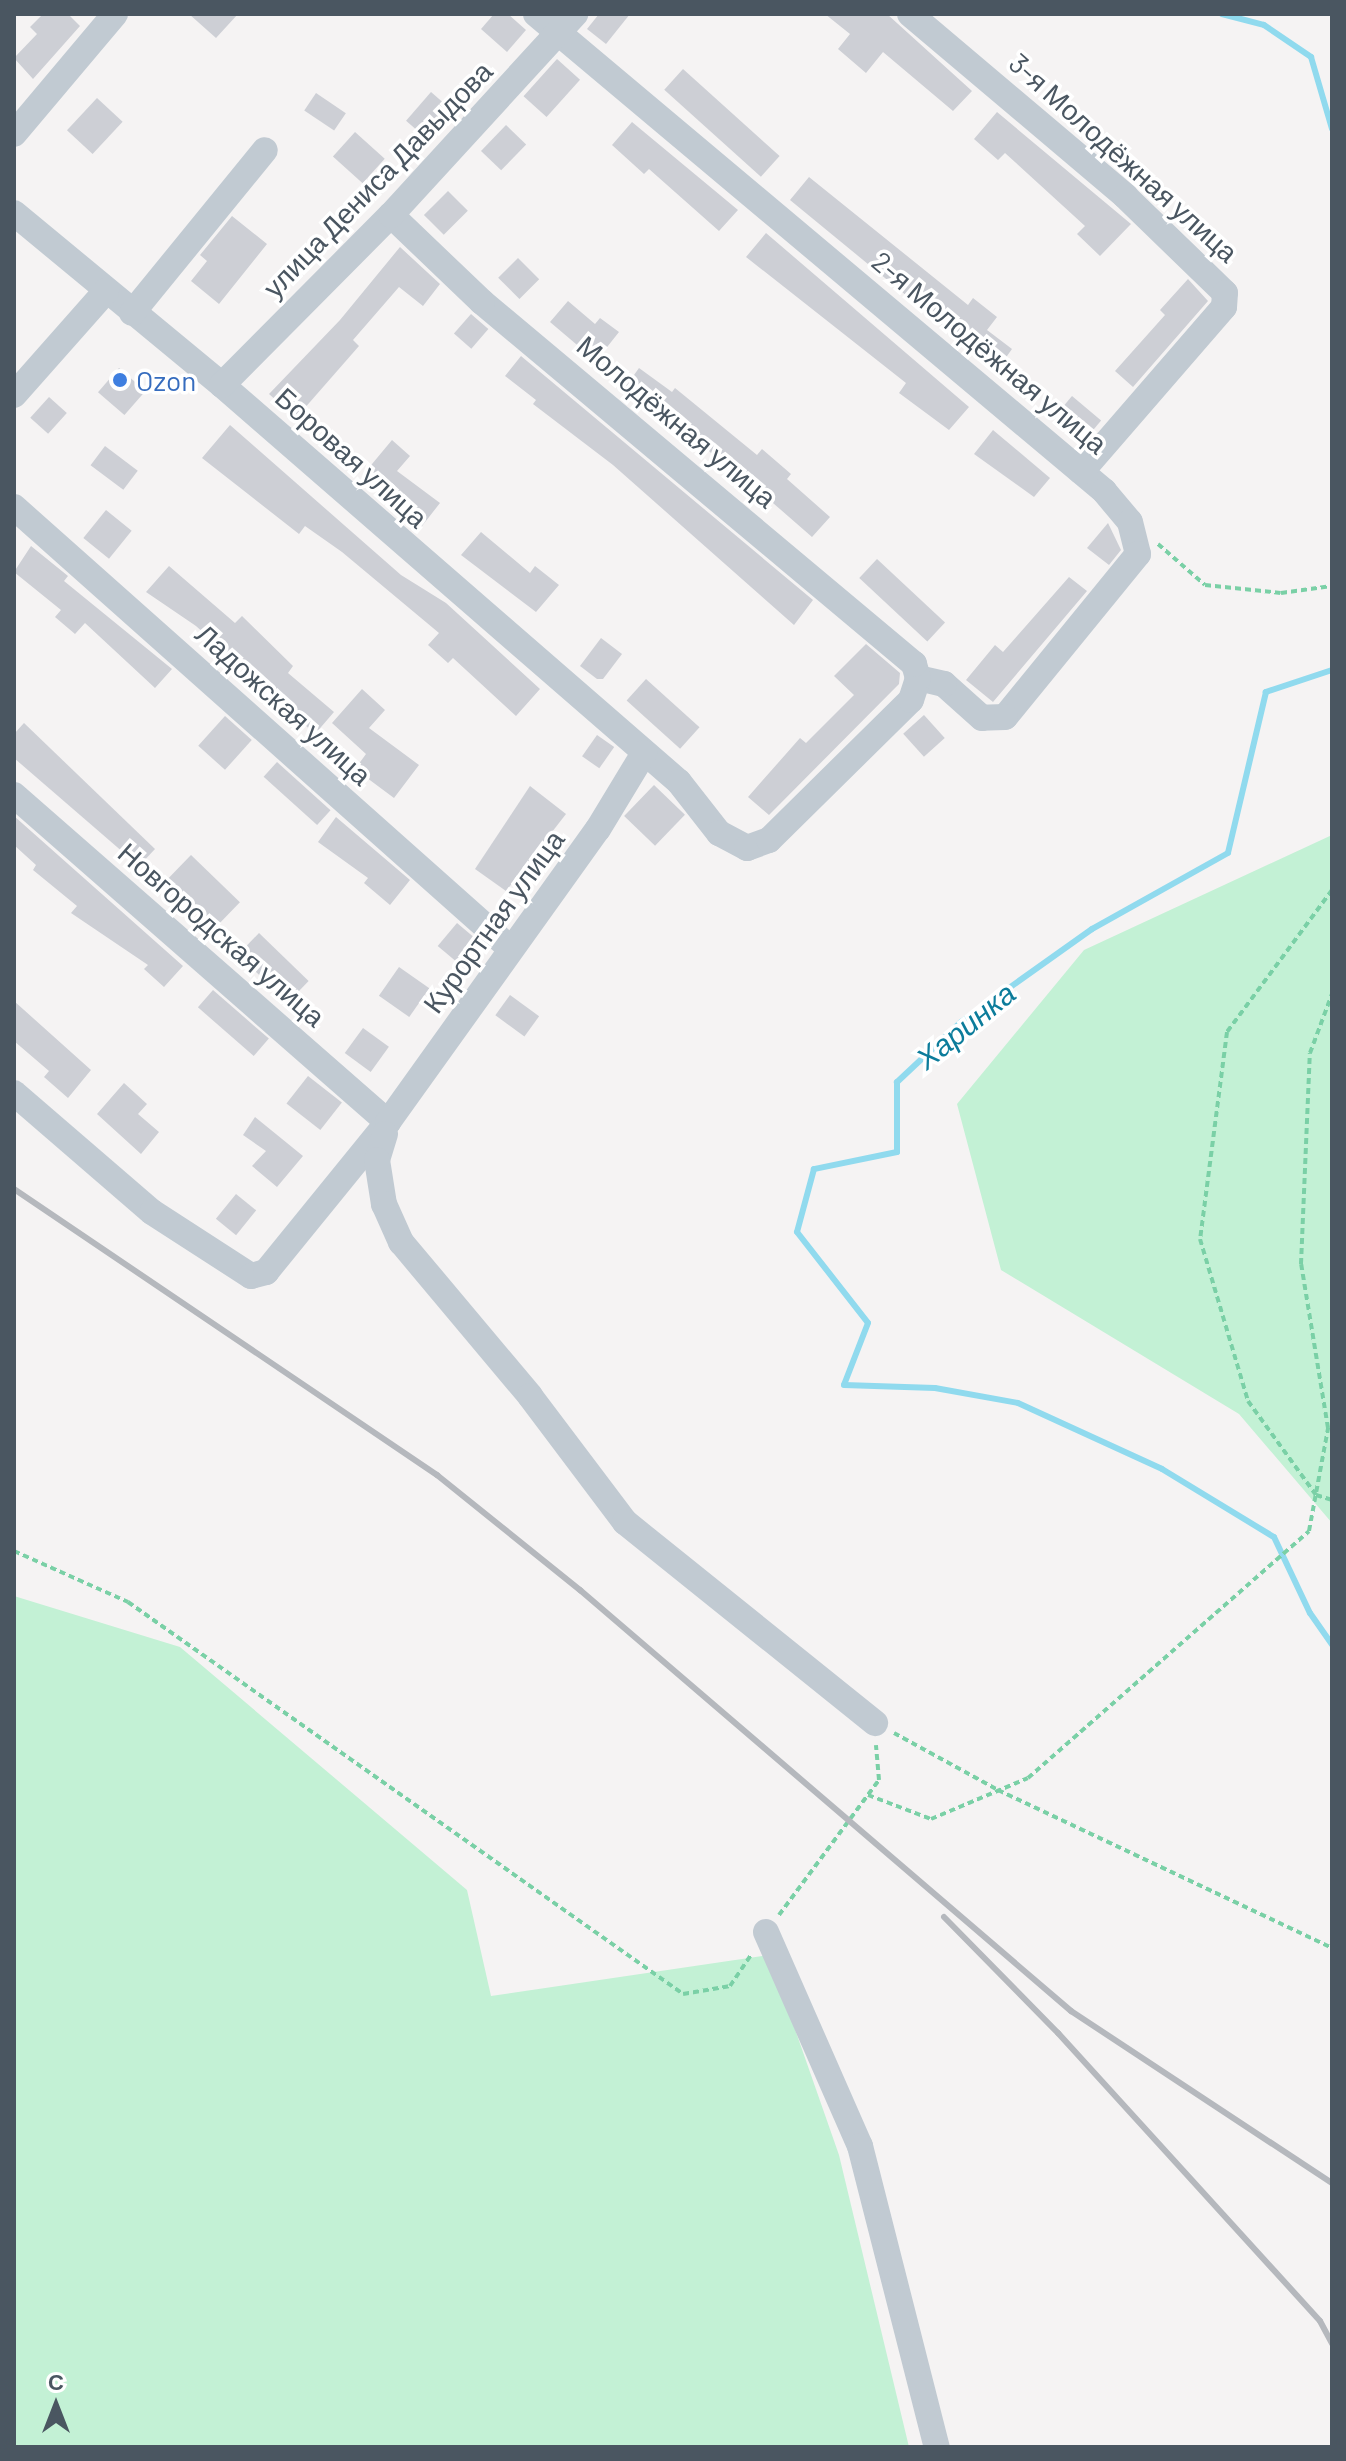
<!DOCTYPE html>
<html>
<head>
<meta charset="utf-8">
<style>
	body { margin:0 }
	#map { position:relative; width:1346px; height:2461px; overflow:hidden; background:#f5f3f3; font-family:Barlow,sans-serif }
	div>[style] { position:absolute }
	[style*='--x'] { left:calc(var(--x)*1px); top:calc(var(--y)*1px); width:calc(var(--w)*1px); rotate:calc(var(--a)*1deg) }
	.green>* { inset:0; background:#c3f1d5 }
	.stream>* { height:6px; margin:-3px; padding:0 3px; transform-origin:3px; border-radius:3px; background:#90daee }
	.building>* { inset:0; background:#cdcfd5; transform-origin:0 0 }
	.path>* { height:4px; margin-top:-2px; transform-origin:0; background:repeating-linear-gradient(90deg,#7ad0a6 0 6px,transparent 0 10px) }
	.minor>* { height:26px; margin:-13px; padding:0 13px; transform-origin:13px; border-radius:13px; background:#c1cad2 }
	.rail>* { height:6px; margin:-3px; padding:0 3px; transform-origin:3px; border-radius:3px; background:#b5b8bd }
	.dots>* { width:22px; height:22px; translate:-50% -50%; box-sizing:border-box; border:4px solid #fff; border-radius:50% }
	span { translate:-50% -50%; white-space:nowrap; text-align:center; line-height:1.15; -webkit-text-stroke:7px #fff; paint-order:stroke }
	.street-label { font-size:28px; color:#4a5661 }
	.shop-label { font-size:28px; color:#366cbe }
	.left { translate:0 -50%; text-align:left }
	.water-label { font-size:30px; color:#0c7c9b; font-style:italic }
	.frame { position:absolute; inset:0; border:16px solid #4a5661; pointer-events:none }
	.north { position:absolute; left:16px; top:2365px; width:80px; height:80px; -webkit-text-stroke:6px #fff; paint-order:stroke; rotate:0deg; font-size:22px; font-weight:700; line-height:32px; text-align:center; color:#4a5661 }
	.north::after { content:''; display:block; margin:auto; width:28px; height:36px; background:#4a5661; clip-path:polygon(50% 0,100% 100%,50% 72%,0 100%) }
</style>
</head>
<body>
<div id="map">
	<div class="green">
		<i style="clip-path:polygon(1332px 835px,1332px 1523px,1239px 1414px,1001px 1270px,957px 1104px,1084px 950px)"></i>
		<i style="clip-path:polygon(14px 1596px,180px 1647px,467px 1890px,491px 1996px,769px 1955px,839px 2155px,909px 2447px,14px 2447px)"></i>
	</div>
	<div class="stream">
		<i style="--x:1222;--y:14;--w:43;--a:14.7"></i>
		<i style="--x:1264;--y:25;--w:57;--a:34.2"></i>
		<i style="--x:1311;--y:57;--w:75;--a:73.7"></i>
		<i style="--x:1332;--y:670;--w:70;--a:161.6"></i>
		<i style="--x:1266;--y:692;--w:165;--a:103.3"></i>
		<i style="--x:1228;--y:853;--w:156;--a:150.8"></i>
		<i style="--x:1092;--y:929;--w:161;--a:144.6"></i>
		<i style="--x:961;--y:1022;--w:88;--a:136.8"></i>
		<i style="--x:897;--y:1082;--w:70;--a:90"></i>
		<i style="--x:897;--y:1152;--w:85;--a:168.4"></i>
		<i style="--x:814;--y:1169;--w:65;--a:105.1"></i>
		<i style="--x:797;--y:1232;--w:115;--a:52"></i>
		<i style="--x:868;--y:1323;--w:66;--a:111.2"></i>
		<i style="--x:844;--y:1385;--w:91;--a:1.9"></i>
		<i style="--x:935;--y:1388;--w:84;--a:10.2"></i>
		<i style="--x:1018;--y:1403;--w:158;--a:24.6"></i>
		<i style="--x:1162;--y:1469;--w:131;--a:31.3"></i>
		<i style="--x:1274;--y:1537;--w:84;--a:64.7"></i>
		<i style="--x:1310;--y:1613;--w:39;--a:55"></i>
	</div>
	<div class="building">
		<i style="clip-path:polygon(43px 14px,68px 14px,80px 26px,33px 79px,14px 58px,37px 34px,30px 27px)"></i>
		<i style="clip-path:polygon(189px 14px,238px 14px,216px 38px)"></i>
		<i style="clip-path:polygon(494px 14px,508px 14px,526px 30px,507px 52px,481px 29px)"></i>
		<i style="clip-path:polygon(599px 14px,630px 14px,606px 44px,587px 29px)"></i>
		<i style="clip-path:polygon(825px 14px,887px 14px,972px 91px,953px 111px,883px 52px,866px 73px,838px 49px,850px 34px)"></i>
		<i style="left:557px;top:59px;width:31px;height:50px;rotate:42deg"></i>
		<i style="left:683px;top:69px;width:130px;height:28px;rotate:42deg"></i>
		<i style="left:431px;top:92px;width:32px;height:38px;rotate:41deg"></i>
		<i style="left:316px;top:93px;width:36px;height:21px;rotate:34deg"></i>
		<i style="left:97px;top:98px;width:35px;height:44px;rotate:43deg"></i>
		<i style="clip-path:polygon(997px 112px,1131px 224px,1100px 256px,1077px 234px,1085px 226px,1005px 153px,998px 160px,974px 139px)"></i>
		<i style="clip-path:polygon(632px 122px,738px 210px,719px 231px,649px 169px,644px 174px,612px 145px)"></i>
		<i style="left:506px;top:125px;width:28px;height:36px;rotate:44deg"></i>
		<i style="left:355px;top:132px;width:40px;height:33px;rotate:42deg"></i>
		<i style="clip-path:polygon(809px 177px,968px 305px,973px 298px,997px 317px,987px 330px,1012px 349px,997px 370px,790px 200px)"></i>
		<i style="left:448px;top:191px;width:28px;height:34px;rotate:45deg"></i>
		<i style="clip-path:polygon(232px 216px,267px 244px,219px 304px,191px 281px,207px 261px,200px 255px)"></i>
		<i style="clip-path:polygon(766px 233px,969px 407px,949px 430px,899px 393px,906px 383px,746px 257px)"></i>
		<i style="clip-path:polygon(400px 247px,440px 284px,423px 306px,399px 287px,353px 340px,359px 346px,296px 418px,269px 394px,340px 320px)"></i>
		<i style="left:518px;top:258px;width:30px;height:28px;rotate:45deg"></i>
		<i style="clip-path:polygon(1188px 279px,1208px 301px,1133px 387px,1115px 371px,1165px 315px,1160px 310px)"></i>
		<i style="clip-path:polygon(568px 301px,595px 324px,600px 318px,619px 332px,596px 361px,550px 322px)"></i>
		<i style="left:471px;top:314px;width:23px;height:26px;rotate:41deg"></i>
		<i style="clip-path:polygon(521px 356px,813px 600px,794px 625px,613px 465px,533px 404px,536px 400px,505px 376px)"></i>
		<i style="left:119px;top:368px;width:35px;height:32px;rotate:41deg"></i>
		<i style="clip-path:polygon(639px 368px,672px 392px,675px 388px,757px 455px,762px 449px,791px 474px,787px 479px,830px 517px,812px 537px,734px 469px,731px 473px,706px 448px,624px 389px)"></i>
		<i style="left:1072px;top:396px;width:38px;height:28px;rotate:40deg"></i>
		<i style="left:49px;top:397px;width:24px;height:28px;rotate:42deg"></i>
		<i style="clip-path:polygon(230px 425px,401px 575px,446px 603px,540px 689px,516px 716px,453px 658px,448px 663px,428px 645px,439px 633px,342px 552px,305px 526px,299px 534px,202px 458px)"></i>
		<i style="clip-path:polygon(993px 430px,1050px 478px,1034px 497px,974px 454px)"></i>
		<i style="clip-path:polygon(392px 440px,410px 456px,397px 471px,440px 503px,422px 526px,383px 497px,389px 489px,367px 470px)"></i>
		<i style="left:105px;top:446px;width:41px;height:24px;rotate:37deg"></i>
		<i style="left:106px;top:510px;width:33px;height:36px;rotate:39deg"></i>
		<i style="clip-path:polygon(1108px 523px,1121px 550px,1109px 565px,1087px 548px)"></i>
		<i style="clip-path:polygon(481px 532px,530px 573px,535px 566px,559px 585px,536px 612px,461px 555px)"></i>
		<i style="clip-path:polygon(31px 546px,68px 576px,64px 581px,172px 669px,155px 688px,85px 623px,75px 634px,55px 617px,61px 610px,14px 572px)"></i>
		<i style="left:877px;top:559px;width:93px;height:26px;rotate:43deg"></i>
		<i style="clip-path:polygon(169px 566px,235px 623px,242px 616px,293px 666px,288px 673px,334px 712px,315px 734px,196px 626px,146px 592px)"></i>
		<i style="clip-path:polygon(1069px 577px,1087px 591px,993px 702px,966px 680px,995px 645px,1003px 652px)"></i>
		<i style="clip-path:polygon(601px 638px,622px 654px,603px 679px,597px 679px,580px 666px)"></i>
		<i style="clip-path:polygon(866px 644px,900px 673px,899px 684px,769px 815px,748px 797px,800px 738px,806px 743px,854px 695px,834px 676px)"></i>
		<i style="left:646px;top:679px;width:72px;height:29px;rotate:42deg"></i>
		<i style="clip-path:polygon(362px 689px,385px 710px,369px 728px,419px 765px,394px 798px,355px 769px,366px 754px,332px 723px)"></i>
		<i style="left:924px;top:715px;width:31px;height:28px;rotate:48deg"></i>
		<i style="left:225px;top:716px;width:36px;height:40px;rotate:42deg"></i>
		<i style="clip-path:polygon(24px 723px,155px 849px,139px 866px,14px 758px,14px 734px)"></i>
		<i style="left:597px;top:735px;width:21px;height:26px;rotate:35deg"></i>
		<i style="left:277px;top:762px;width:72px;height:20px;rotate:42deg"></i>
		<i style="left:654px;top:785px;width:43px;height:43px;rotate:44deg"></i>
		<i style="clip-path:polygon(530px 786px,566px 814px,506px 891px,475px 869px)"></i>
		<i style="clip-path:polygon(14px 816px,183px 966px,164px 987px,144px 969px,148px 965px,71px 913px,77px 906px,33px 870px,36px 865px,14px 845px)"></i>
		<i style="clip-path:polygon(336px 817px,410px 880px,390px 905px,364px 883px,368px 878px,318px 842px)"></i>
		<i style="left:191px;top:855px;width:68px;height:37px;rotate:44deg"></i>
		<i style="left:457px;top:923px;width:26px;height:30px;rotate:40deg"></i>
		<i style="left:259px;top:933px;width:69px;height:30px;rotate:44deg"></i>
		<i style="left:399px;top:967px;width:37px;height:35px;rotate:35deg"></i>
		<i style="left:213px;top:990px;width:74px;height:23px;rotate:41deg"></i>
		<i style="left:510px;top:995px;width:36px;height:25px;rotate:36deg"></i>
		<i style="clip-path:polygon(14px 1001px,91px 1070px,68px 1098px,44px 1077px,49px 1071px,14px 1041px)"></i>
		<i style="left:363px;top:1028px;width:32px;height:31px;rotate:36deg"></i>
		<i style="left:308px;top:1076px;width:43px;height:35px;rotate:38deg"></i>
		<i style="clip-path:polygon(124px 1083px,147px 1104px,138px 1114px,159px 1132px,141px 1154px,97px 1114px)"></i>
		<i style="clip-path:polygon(255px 1117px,303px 1156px,277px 1187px,252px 1166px,266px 1151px,243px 1135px)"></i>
		<i style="left:236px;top:1194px;width:26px;height:32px;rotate:39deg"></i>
	</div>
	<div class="path">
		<i style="--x:1158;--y:544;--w:62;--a:41.1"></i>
		<i style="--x:1205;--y:585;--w:76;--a:6"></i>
		<i style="--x:1281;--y:593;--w:51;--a:-7.8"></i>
		<i style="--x:1332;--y:890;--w:177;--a:126.5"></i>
		<i style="--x:1227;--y:1032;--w:209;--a:97.4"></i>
		<i style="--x:1200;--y:1239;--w:169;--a:73.5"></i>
		<i style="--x:1248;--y:1401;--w:116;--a:54.1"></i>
		<i style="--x:1316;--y:1495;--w:17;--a:17"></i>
		<i style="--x:14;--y:1551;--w:125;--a:24.1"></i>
		<i style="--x:128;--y:1602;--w:679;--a:35.23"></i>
		<i style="--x:683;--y:1994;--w:48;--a:-9.7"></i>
		<i style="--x:730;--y:1986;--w:37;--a:-56"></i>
		<i style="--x:894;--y:1733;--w:119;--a:28.7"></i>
		<i style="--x:998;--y:1790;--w:369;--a:25.3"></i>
		<i style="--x:868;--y:1795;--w:67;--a:20.9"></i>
		<i style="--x:931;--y:1819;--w:105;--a:-22.9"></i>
		<i style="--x:1028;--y:1778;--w:374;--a:-41.3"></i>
		<i style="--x:1309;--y:1531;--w:105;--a:-79.5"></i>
		<i style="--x:1328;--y:1428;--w:166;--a:-99.3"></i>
		<i style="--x:1301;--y:1264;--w:211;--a:-87.6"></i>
		<i style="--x:1310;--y:1053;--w:63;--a:-69.6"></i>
		<i style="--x:779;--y:1915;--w:168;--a:-53.5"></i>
		<i style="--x:879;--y:1780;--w:35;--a:-95"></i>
	</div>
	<div class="minor">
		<i style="--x:536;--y:14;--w:742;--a:40.02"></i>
		<i style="--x:1104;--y:491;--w:40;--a:50"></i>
		<i style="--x:1130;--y:522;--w:33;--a:76"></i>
		<i style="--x:1138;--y:554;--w:210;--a:129.2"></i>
		<i style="--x:1005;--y:717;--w:23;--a:178"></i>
		<i style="--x:982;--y:718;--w:51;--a:-138.2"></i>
		<i style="--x:944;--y:684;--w:27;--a:-167"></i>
		<i style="--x:910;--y:14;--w:282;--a:40.2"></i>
		<i style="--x:1125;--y:196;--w:139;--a:44.1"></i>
		<i style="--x:1225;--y:293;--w:14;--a:94"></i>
		<i style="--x:1224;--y:307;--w:218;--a:130.9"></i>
		<i style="--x:14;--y:134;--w:157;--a:-49.9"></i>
		<i style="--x:14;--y:213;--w:270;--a:39.6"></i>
		<i style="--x:222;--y:385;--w:605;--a:40.98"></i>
		<i style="--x:679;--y:782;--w:65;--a:51.9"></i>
		<i style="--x:719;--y:833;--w:32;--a:28"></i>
		<i style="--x:747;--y:848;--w:23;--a:-20"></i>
		<i style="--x:769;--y:840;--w:199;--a:-44.6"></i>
		<i style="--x:911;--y:700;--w:23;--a:-72"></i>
		<i style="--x:918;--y:678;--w:15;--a:-106"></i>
		<i style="--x:914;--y:664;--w:564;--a:-140.04"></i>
		<i style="--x:482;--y:302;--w:126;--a:-136.3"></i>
		<i style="--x:132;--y:313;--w:210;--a:-50.8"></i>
		<i style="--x:222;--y:385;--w:240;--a:-45.2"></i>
		<i style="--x:391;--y:215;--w:273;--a:-47.5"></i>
		<i style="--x:14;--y:395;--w:139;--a:-48.5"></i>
		<i style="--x:14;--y:507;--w:665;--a:41.65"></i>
		<i style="--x:14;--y:795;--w:497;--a:41.2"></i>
		<i style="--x:14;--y:1093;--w:182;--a:40.8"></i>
		<i style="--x:152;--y:1212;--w:118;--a:32.9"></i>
		<i style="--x:251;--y:1276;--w:16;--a:-15"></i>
		<i style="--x:266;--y:1272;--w:193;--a:-50.9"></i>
		<i style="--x:388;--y:1122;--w:360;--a:-54.4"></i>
		<i style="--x:598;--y:829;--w:89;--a:-58.8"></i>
		<i style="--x:385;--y:1134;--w:27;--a:107"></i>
		<i style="--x:377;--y:1160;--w:45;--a:81"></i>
		<i style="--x:384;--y:1204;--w:42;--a:65.9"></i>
		<i style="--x:401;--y:1242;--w:201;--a:50"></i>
		<i style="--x:530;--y:1396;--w:158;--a:53"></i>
		<i style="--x:625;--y:1522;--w:321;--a:38.8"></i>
		<i style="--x:766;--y:1932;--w:234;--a:66.3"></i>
		<i style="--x:860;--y:2146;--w:311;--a:75.7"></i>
	</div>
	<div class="rail">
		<i style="--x:14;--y:1189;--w:511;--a:34.06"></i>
		<i style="--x:437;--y:1475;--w:184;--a:38.8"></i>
		<i style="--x:580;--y:1590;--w:647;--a:40.61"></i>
		<i style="--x:1071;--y:2011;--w:313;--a:33.4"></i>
		<i style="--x:944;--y:1917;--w:163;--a:45.5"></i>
		<i style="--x:1058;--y:2033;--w:389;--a:47.7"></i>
		<i style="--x:1320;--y:2321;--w:26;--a:62"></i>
	</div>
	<div class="dots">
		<i style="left:120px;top:380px;background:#3f7fe0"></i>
	</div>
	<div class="street-label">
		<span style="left:1124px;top:157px;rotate:42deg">3-я Молодёжная улица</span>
		<span style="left:377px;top:179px;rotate:-46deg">улица Дениса Давыдова</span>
		<span style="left:990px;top:352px;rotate:40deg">2-я Молодёжная улица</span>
		<span style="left:677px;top:421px;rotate:40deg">Молодёжная улица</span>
		<span style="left:352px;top:457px;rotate:42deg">Боровая улица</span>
		<span style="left:284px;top:704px;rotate:42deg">Ладожская улица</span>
		<span style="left:493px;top:921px;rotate:-54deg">Курортная улица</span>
		<span style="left:222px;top:934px;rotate:41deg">Новгородская улица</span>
	</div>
	<div class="shop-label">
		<span class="left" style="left:136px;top:380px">Ozon</span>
	</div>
	<div class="water-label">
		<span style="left:965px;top:1025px;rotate:-39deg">Харинка</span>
	</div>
	<div class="frame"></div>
	<div class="north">С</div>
</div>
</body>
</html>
